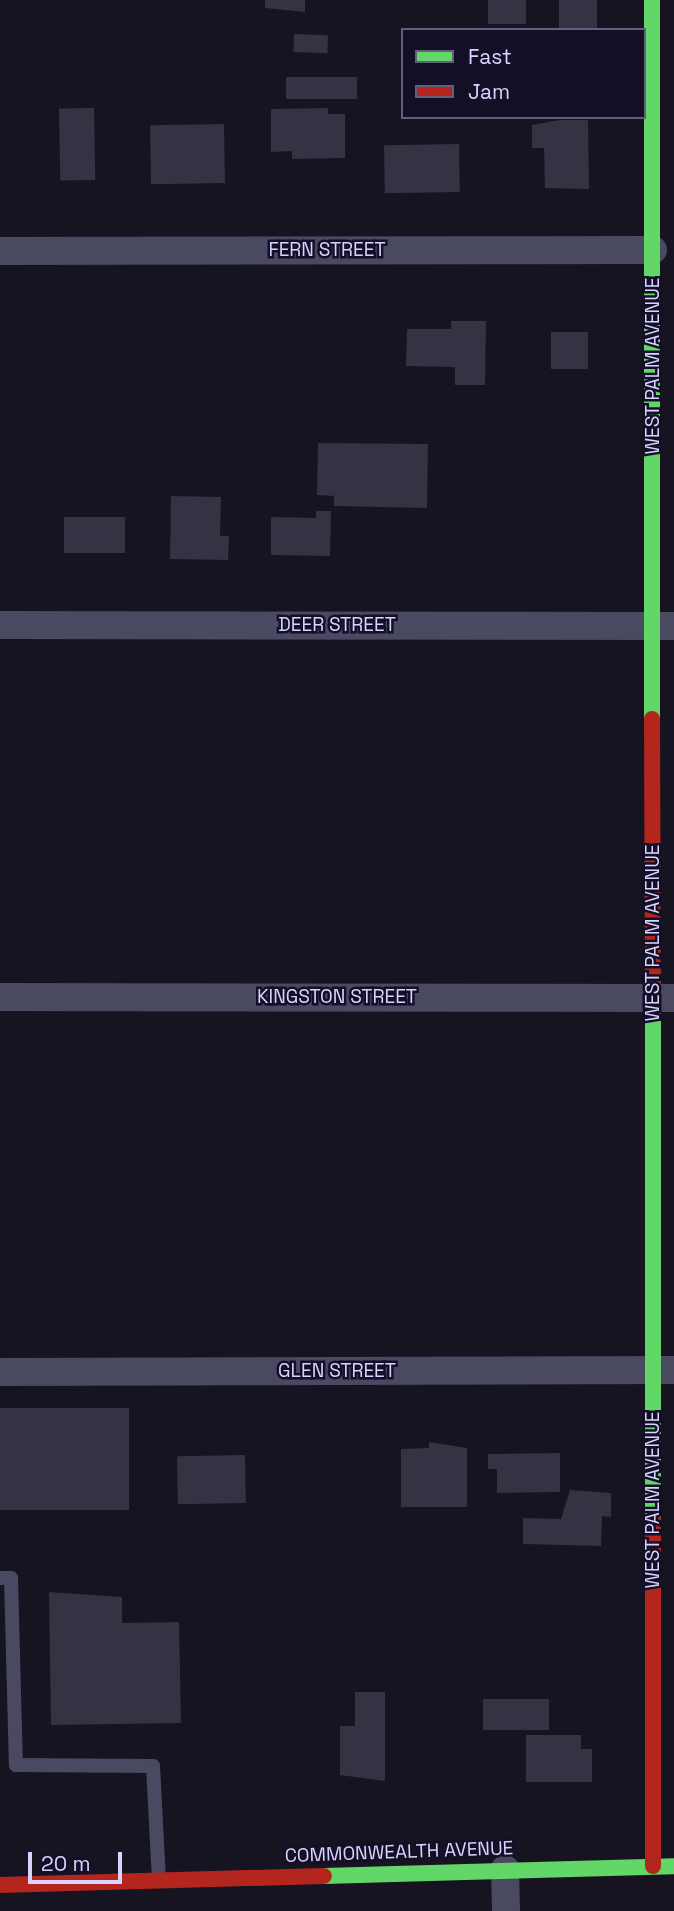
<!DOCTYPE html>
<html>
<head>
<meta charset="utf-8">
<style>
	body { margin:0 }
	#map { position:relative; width:674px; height:1911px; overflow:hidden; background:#161421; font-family:"Space Grotesk",sans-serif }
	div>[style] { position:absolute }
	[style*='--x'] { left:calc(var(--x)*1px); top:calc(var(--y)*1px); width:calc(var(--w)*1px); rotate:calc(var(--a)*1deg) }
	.building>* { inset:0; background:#343243; transform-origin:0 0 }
	.lane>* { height:14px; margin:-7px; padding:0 7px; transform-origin:7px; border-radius:7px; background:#4a4962 }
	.street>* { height:28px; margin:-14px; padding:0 14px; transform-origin:14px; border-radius:14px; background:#4a4962 }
	.fast>* { height:16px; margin:-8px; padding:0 8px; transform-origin:8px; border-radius:8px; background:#63d668 }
	.jam>* { height:16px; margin:-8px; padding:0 8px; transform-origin:8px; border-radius:8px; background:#b3261e }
	span { translate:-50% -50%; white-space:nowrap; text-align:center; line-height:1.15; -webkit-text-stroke:5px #130f26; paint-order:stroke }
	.street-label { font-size:19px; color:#d9d4ff }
	.legend { position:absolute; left:401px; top:28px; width:245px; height:91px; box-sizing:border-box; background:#130f26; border:2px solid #625e7d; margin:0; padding:9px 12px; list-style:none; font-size:21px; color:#d9d4ff }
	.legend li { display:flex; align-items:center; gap:14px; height:35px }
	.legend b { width:35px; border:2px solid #625e7d }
	.scale { position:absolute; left:28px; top:1852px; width:94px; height:32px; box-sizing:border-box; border:4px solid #d9d4ff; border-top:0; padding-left:9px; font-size:21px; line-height:24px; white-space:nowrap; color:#d9d4ff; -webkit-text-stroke:5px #130f26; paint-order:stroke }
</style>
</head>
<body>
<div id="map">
	<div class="building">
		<i style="clip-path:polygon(265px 0,305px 0,305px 12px,265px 8px)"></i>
		<i style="left:488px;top:0;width:38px;height:24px"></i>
		<i style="left:559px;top:0;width:38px;height:28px"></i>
		<i style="left:294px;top:34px;width:34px;height:18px;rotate:2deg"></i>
		<i style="left:357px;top:77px;width:22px;height:71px;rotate:90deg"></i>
		<i style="left:94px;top:108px;width:72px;height:35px;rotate:89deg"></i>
		<i style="clip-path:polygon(328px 108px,328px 114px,345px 114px,345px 158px,292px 159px,292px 151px,271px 152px,271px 109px)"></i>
		<i style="clip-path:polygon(560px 120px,588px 120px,589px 189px,545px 188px,544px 148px,532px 148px,532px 125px)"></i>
		<i style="left:224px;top:124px;width:59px;height:74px;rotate:89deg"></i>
		<i style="left:459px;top:144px;width:48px;height:75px;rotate:89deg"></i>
		<i style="clip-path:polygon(451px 321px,486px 321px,485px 385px,455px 385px,455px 367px,406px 366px,407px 329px,451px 329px)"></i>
		<i style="left:551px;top:332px;width:37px;height:37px"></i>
		<i style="clip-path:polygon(318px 443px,428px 444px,427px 508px,334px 506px,334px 496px,317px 495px)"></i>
		<i style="clip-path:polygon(171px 496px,221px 497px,220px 536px,229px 536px,228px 560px,170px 559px)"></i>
		<i style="clip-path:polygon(316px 511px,331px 511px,330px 556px,271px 555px,271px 517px,316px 518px)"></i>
		<i style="left:64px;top:517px;width:61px;height:36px"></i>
		<i style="left:0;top:1408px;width:129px;height:102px"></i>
		<i style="clip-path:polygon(429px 1442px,467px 1448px,467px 1507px,401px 1507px,401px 1449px,429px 1448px)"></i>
		<i style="clip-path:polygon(560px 1453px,560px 1492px,497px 1493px,497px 1469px,488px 1469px,488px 1454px)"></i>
		<i style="left:245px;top:1455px;width:48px;height:68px;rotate:89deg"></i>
		<i style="clip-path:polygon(570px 1490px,611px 1493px,611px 1517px,602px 1516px,601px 1546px,523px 1544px,523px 1518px,561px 1519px)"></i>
		<i style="clip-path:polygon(49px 1592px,122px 1597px,122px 1623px,179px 1622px,181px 1723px,51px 1725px)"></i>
		<i style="clip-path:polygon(355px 1692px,385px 1692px,385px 1781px,340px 1775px,340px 1726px,355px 1726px)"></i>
		<i style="left:483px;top:1699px;width:66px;height:31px"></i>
		<i style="clip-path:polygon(526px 1735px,581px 1735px,581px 1749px,592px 1749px,592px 1782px,526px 1782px)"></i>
	</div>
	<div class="lane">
		<i style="--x:0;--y:1578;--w:11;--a:0"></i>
		<i style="--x:11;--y:1578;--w:187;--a:88.5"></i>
		<i style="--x:16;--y:1765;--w:137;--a:0.4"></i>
		<i style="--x:153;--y:1766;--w:114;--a:87"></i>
	</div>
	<div class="street">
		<i style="--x:0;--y:251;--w:653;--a:-0.09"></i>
		<i style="--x:0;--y:625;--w:674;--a:0.09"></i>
		<i style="--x:0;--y:997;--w:674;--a:0.09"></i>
		<i style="--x:0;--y:1372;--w:674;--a:-0.17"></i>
		<i style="--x:505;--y:1869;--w:42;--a:88.6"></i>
	</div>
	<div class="fast">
		<i style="--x:652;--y:0;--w:719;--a:90"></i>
		<i style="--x:653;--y:1006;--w:513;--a:90"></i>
		<i style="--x:324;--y:1876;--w:350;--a:-1.6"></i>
	</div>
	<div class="jam">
		<i style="--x:652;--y:719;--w:287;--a:89.8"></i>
		<i style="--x:653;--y:1519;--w:347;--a:90"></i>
		<i style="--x:0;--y:1885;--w:324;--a:-1.6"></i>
	</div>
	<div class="street-label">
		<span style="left:327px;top:250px">FERN STREET</span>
		<span style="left:653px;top:366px;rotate:-90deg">WEST PALM AVENUE</span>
		<span style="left:337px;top:625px">DEER STREET</span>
		<span style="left:653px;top:933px;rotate:-90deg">WEST PALM AVENUE</span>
		<span style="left:337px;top:997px">KINGSTON STREET</span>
		<span style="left:337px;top:1371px">GLEN STREET</span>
		<span style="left:653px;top:1500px;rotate:-90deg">WEST PALM AVENUE</span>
		<span style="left:399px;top:1852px;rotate:-2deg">COMMONWEALTH AVENUE</span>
	</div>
	<ul class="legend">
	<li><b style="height:9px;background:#63d668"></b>Fast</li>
	<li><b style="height:9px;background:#b3261e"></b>Jam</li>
	</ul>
	<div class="scale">20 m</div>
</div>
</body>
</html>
